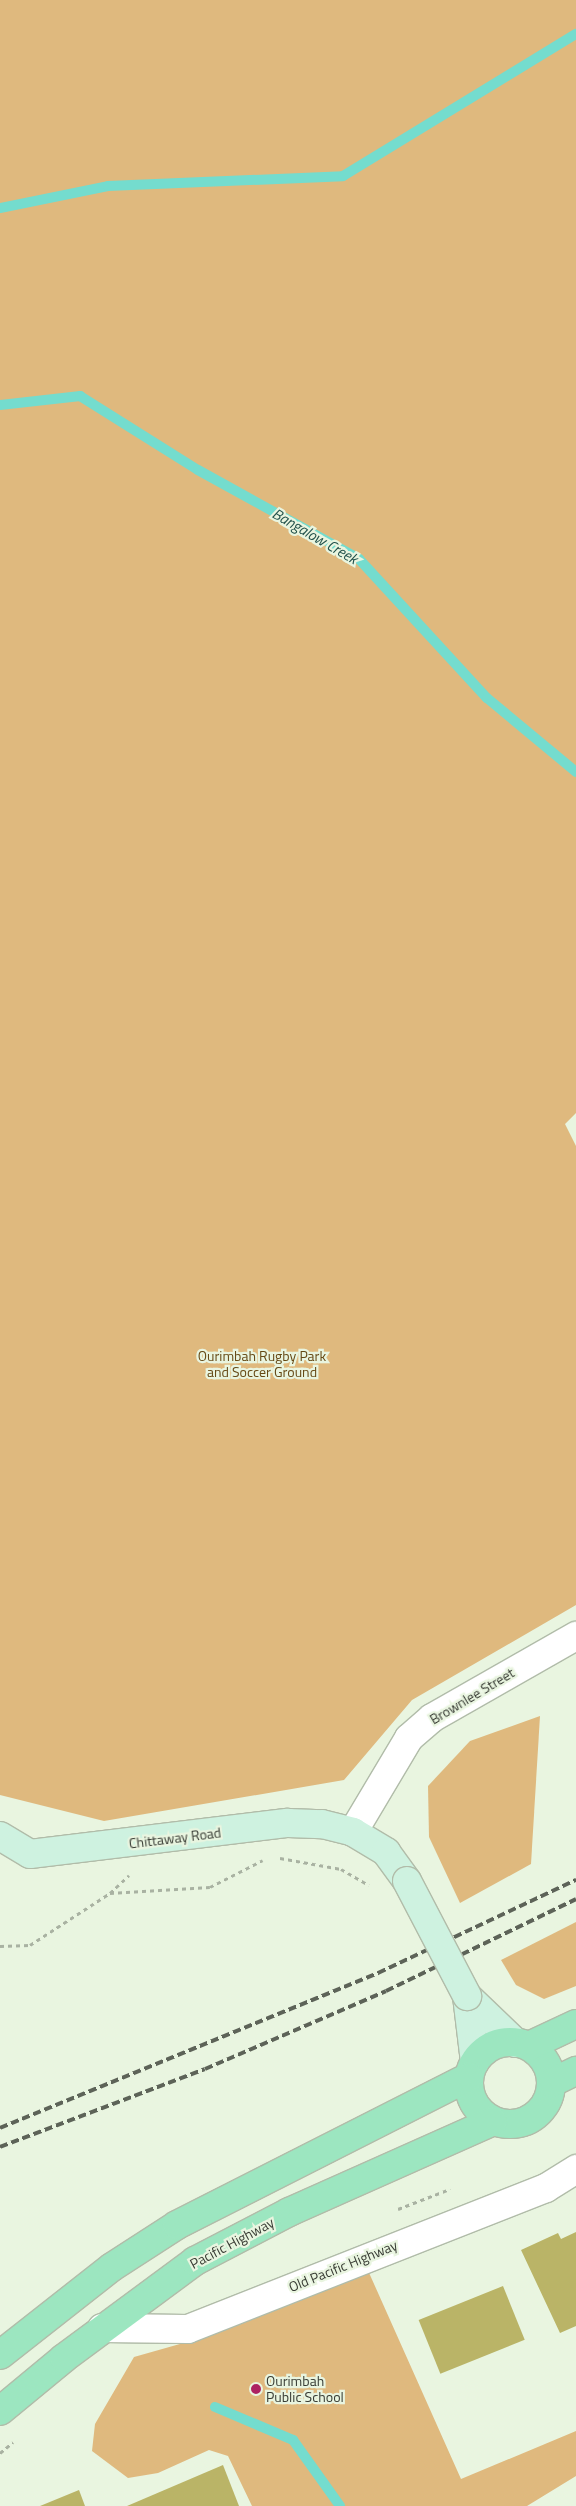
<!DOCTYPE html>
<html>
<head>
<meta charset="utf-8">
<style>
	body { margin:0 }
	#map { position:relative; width:576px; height:2506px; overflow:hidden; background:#e9f5e0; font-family:"Titillium Web",sans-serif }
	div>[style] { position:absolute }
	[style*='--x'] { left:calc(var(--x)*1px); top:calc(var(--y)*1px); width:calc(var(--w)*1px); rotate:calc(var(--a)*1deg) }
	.green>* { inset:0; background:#dfb97e }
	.stream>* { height:10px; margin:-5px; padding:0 5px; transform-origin:5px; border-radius:5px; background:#74dcce }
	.building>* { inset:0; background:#bab467; transform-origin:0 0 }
	.path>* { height:3px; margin-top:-1.5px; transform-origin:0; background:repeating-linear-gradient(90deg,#a9b2a2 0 4px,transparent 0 8px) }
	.roads { filter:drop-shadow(1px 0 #b1bca9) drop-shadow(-1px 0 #b1bca9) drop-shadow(0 1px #b1bca9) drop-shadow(0 -1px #b1bca9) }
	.minor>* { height:28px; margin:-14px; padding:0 14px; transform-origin:14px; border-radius:14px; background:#fff }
	.tertiary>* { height:28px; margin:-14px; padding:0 14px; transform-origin:14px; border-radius:14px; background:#fff }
	.secondary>* { height:28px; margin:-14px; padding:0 14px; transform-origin:14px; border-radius:14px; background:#cef2e0 }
	.primary>* { height:28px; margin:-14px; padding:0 14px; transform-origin:14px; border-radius:14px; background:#9ce6c0 }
	.primary>.ring { margin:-14px; padding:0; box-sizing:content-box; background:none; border:28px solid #9ce6c0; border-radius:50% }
	.rail>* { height:4px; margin-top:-2px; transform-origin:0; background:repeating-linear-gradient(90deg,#5d6358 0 8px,transparent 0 12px) }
	.bridges { filter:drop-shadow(1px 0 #b1bca9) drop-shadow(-1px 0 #b1bca9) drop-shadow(0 1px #b1bca9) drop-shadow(0 -1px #b1bca9) }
	.secondary-bridge>* { height:28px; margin:-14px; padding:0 14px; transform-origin:14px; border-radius:14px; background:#cef2e0 }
	.dots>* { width:14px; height:14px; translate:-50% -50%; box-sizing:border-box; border:2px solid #e9f5e0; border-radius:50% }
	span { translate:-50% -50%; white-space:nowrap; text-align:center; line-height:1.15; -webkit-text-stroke:4.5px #e9f5e0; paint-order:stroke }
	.park-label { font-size:14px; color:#654814 }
	.street-label { font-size:14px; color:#373b33 }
	.poi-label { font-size:14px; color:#373b33 }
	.left { translate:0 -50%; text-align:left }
	.water-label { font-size:15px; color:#21504a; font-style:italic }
</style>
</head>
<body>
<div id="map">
	<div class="green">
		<i style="clip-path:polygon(0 0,576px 0,576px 1113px,565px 1124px,576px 1146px,576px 1605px,412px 1700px,344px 1780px,104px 1821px,0 1795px)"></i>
		<i style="clip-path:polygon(540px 1716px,531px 1864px,460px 1903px,429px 1837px,428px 1786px,470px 1741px)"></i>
		<i style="clip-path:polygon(576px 1922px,576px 1986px,544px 1999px,516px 1985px,501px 1960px)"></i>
		<i style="clip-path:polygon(366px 2266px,461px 2479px,576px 2431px,576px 2476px,527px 2506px,252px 2506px,228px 2456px,209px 2450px,158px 2473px,128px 2478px,92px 2451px,95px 2424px,134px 2357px,194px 2340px)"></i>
	</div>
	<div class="stream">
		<i style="--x:0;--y:208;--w:110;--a:-11.5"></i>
		<i style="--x:108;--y:186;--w:235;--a:-2.4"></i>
		<i style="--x:343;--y:176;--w:273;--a:-31.4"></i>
		<i style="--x:0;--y:405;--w:81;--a:-6.4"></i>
		<i style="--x:80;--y:396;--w:139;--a:32.1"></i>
		<i style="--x:198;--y:470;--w:184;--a:28.9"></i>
		<i style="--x:359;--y:559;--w:189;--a:47.4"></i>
		<i style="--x:487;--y:698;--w:116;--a:39.7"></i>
		<i style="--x:215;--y:2407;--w:85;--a:22.9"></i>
		<i style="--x:293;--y:2440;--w:81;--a:54.5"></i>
	</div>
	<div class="building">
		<i style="clip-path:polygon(576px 2232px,576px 2326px,560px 2333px,521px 2250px,558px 2233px,561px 2239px)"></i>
		<i style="left:503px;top:2286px;width:58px;height:91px;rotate:68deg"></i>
		<i style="clip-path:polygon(223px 2465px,239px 2506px,127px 2506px)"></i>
		<i style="clip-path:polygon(79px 2490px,85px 2506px,40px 2506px)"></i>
	</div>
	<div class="path">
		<i style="--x:280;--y:1858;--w:62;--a:10.2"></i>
		<i style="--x:341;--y:1869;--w:32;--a:30"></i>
		<i style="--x:110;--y:1893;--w:100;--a:-3.4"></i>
		<i style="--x:210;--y:1887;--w:59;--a:-27"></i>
		<i style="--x:0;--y:1946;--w:30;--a:-2"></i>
		<i style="--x:30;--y:1945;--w:95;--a:-33"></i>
		<i style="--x:110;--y:1893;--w:26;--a:-43"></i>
		<i style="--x:398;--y:2209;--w:56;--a:-21"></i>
		<i style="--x:0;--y:2453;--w:17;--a:-40"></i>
	</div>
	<div class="roads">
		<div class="minor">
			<i style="--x:102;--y:2328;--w:86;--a:0.7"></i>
			<i style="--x:188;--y:2329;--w:385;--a:-21.5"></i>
			<i style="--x:546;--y:2188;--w:36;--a:-32"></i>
		</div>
		<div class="tertiary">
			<i style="--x:353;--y:1832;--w:109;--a:-59.2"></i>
			<i style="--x:409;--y:1738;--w:30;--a:-41"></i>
			<i style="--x:432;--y:1718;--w:166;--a:-29.7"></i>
		</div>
		<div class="secondary">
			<i style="--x:0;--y:1836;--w:35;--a:31"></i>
			<i style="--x:30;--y:1854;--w:260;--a:-6.9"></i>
			<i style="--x:288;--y:1823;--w:34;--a:2"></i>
			<i style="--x:322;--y:1824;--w:32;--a:14"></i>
			<i style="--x:353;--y:1832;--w:39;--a:31"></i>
			<i style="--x:386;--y:1852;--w:36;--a:54"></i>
			<i style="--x:467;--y:1996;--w:68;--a:43.8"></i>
			<i style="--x:467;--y:1996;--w:66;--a:83.1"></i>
		</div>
		<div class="primary">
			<i class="ring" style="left:469px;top:2042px;width:54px;height:54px"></i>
			<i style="--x:529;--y:2046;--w:52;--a:-25.1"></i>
			<i style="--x:551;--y:2083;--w:28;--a:-26"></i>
			<i style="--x:0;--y:2355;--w:142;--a:-38.2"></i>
			<i style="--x:112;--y:2267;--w:77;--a:-32.9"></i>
			<i style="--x:177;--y:2225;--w:327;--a:-26.9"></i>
			<i style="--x:0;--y:2411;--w:83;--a:-39.6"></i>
			<i style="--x:64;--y:2358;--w:163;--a:-36.5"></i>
			<i style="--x:195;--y:2261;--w:106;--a:-27.5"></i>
			<i style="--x:289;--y:2212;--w:223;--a:-24"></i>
		</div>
	</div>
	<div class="rail">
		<i style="--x:0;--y:2128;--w:409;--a:-22.3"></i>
		<i style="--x:378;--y:1973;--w:219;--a:-25.2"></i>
		<i style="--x:0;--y:2147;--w:219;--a:-20.8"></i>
		<i style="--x:205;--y:2069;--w:197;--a:-23.3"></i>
		<i style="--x:386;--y:1991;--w:211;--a:-25.8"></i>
	</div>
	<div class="bridges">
		<div class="secondary-bridge">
			<i style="--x:407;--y:1881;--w:130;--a:62.4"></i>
		</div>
	</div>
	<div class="dots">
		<i style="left:256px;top:2389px;background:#ad2262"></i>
	</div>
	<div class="park-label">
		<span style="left:262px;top:1364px">Ourimbah Rugby Park<br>and Soccer Ground</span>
	</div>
	<div class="street-label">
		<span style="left:472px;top:1696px;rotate:-31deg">Brownlee Street</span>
		<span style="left:175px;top:1838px;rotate:-7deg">Chittaway Road</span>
		<span style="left:232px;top:2243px;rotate:-28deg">Pacific Highway</span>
		<span style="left:343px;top:2266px;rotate:-22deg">Old Pacific Highway</span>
	</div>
	<div class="poi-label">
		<span class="left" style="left:266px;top:2389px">Ourimbah<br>Public School</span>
	</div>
	<div class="water-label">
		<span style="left:315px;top:536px;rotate:30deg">Bangalow Creek</span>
	</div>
</div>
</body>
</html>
